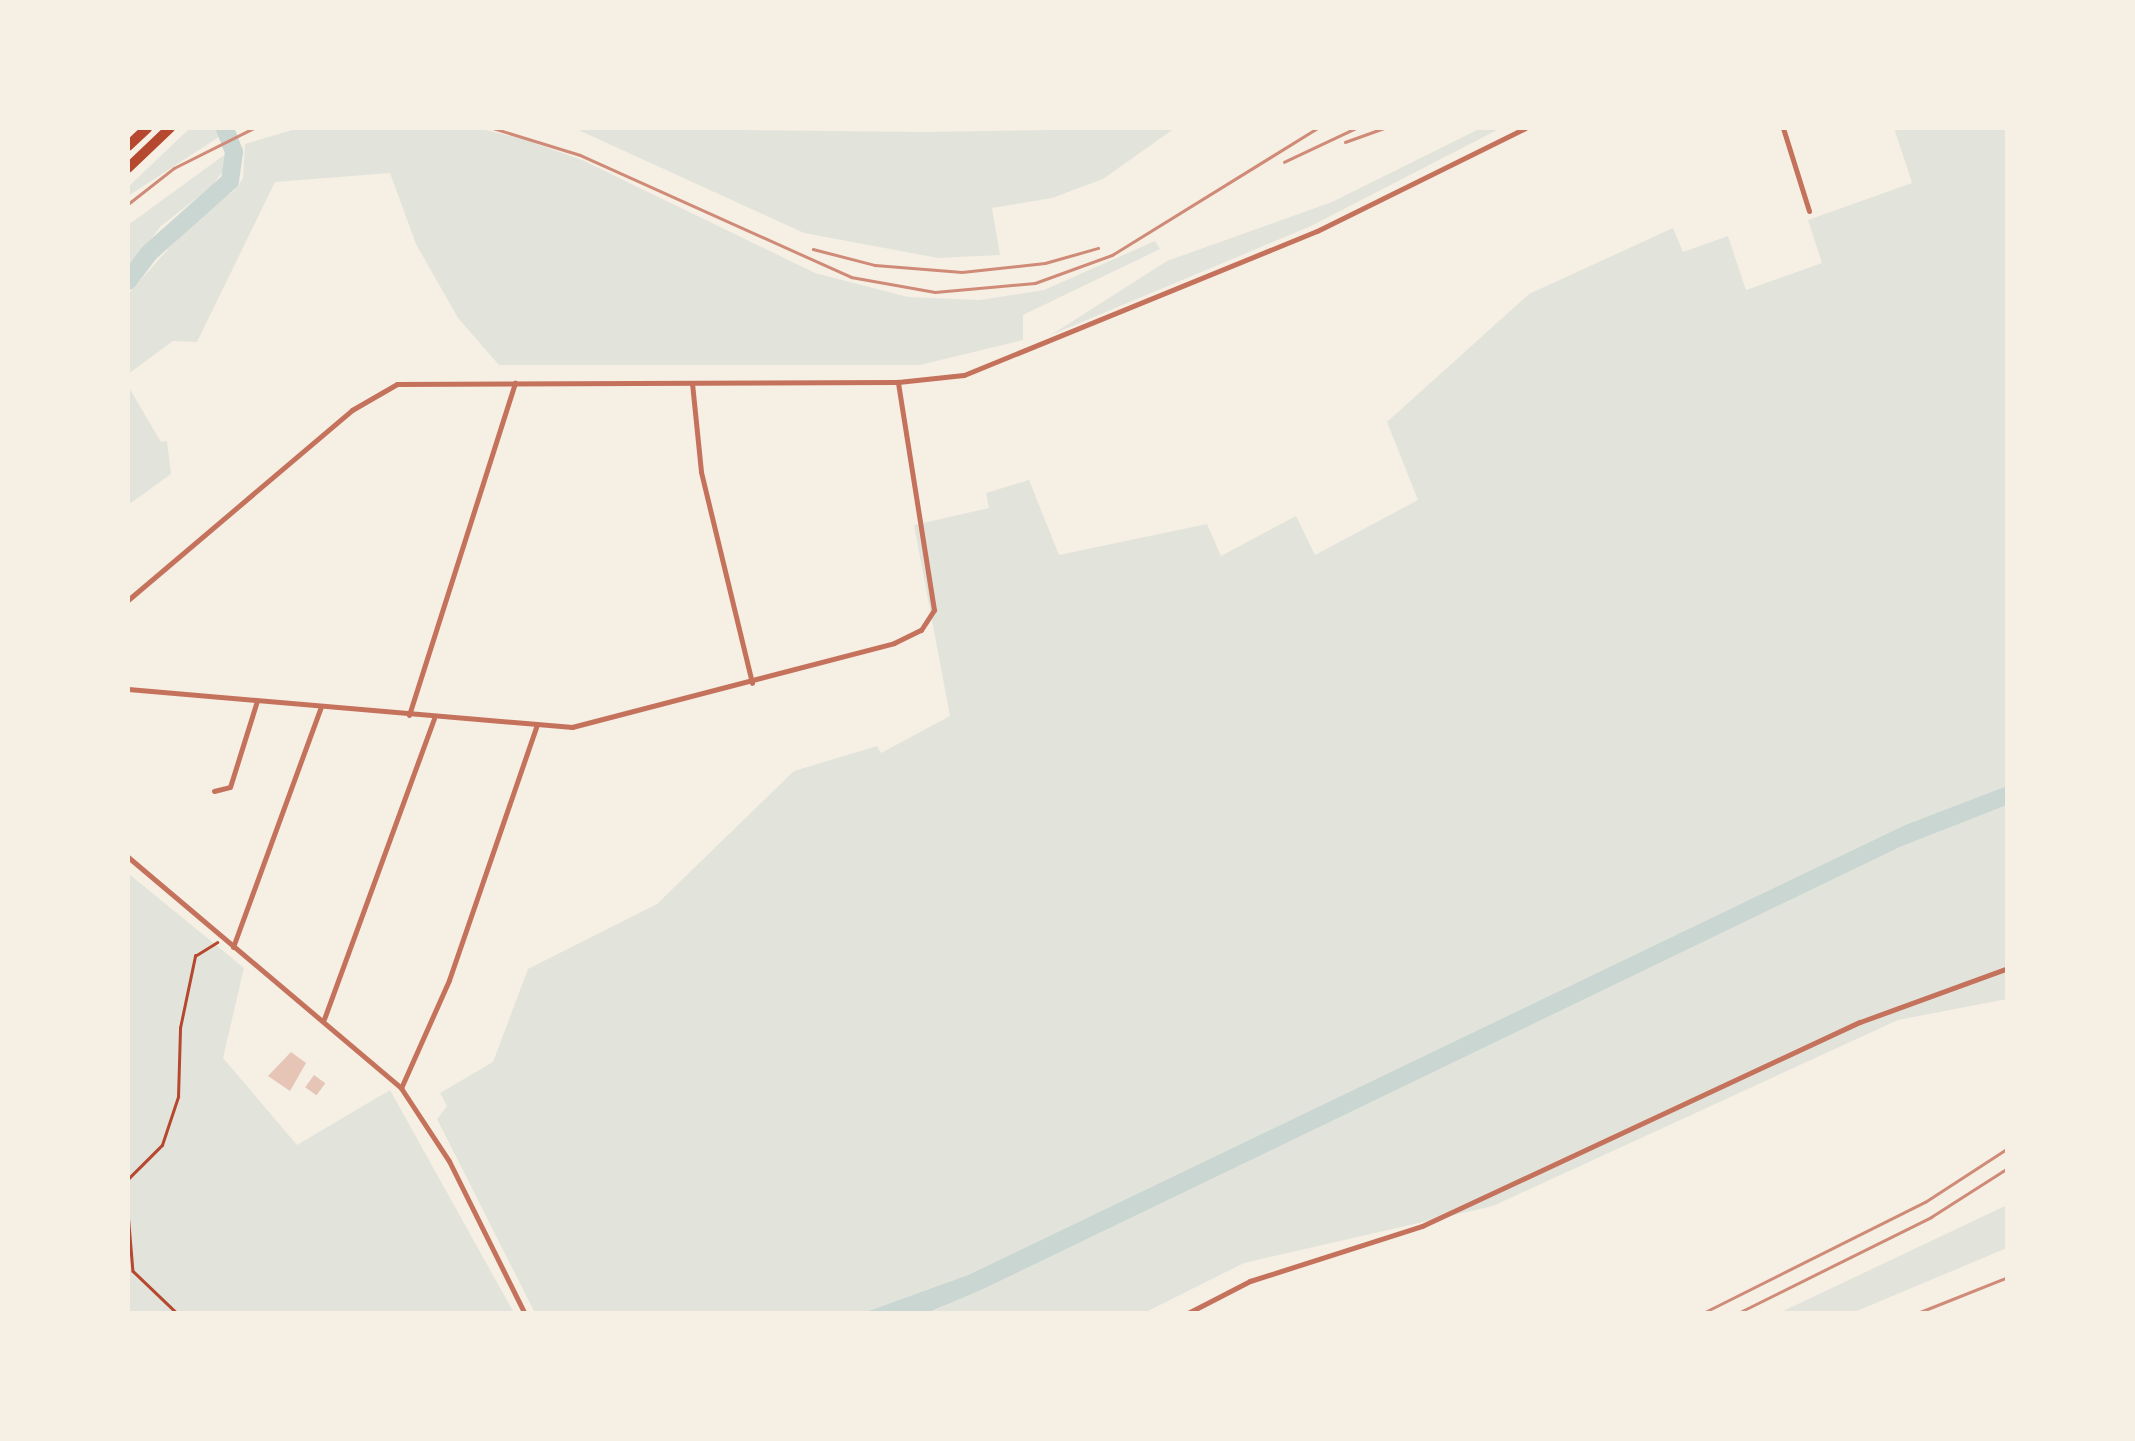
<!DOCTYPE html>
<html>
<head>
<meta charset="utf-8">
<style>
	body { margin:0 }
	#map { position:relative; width:2135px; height:1441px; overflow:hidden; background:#f6efe4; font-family:"Source Sans 3",sans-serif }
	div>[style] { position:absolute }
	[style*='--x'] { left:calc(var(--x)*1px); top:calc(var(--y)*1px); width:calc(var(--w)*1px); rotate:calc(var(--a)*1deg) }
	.green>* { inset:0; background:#e2e4dc }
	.water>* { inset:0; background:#c9d6d2 }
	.river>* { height:18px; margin:-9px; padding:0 9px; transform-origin:9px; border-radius:9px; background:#c9d6d2 }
	.building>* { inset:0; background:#e6c5b7; transform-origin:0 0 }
	.path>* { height:2.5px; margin:-1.25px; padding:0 1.25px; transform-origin:1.25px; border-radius:1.25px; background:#b5482f }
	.minor>* { height:5px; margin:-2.5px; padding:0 2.5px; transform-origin:2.5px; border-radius:2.5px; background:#c5725c }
	.motorway>* { height:10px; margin:-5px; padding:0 5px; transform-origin:5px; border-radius:5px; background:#b5482f }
	.rail>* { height:2.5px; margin:-1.25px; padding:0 1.25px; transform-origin:1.25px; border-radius:1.25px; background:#cf8b77 }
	span { translate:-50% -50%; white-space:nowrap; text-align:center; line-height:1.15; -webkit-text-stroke:8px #f6efe4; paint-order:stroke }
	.frame { position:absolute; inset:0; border:130px solid #f6efe4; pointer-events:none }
</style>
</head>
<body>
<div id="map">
	<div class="green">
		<i style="clip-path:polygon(190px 128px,219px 128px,222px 135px,128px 196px,128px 187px)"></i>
		<i style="clip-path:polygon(299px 128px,477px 128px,523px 139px,582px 160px,815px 273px,908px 297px,980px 300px,1044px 290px,1155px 241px,1160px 249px,1023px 315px,1023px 340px,920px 365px,499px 365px,458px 318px,416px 244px,390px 173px,275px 182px,197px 342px,173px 341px,128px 374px,128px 294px,197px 217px,235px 190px,243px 178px,245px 144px)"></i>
		<i style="clip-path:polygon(574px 128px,923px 132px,1175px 128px,1103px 179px,1052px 198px,992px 208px,1000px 255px,938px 258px,804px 233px)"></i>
		<i style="clip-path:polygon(1481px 128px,1501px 128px,1311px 226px,1051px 335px,1167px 261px,1332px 202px)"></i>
		<i style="clip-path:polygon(1894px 128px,2007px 128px,2007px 786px,1905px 825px,968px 1275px,863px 1313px,535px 1313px,437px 1119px,447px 1106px,440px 1093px,493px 1062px,528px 969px,657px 904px,794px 771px,877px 746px,881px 753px,950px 716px,914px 525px,989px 508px,986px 493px,1029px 480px,1059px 555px,1207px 524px,1221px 556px,1296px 516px,1315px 555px,1418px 500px,1387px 422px,1529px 294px,1673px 228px,1683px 252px,1728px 236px,1746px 290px,1822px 263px,1808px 220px,1912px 183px)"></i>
		<i style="clip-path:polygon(227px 153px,227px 166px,212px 186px,161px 226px,128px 269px,128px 225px)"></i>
		<i style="clip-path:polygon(128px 386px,161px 442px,167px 441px,171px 474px,128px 505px)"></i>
		<i style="clip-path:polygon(2007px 805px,2007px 999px,1898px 1020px,1493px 1206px,1244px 1263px,1144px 1313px,927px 1314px,1900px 847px)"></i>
		<i style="clip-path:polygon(129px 874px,244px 968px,223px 1058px,297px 1145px,390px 1090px,514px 1313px,128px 1314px)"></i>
		<i style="clip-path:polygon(2007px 1205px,2007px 1248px,1852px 1313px,1779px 1313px)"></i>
	</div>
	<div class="water">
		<i style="clip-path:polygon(2007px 786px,2007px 805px,1900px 847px,983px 1289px,927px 1313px,863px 1313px,968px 1275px,1905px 825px)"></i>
	</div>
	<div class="river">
		<i style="--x:128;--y:281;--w:35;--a:-53"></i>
		<i style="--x:149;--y:253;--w:108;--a:-41.6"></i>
		<i style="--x:230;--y:181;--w:29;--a:-82"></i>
		<i style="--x:234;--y:152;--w:26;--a:-111"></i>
	</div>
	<div class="building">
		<i style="clip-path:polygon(291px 1052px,306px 1063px,290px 1091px,268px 1076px)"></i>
		<i style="left:314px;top:1075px;width:14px;height:15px;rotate:36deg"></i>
	</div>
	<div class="path">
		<i style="--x:128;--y:1179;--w:48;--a:-45"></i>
		<i style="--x:162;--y:1145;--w:51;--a:-71.6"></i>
		<i style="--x:178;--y:1097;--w:69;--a:-88.3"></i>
		<i style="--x:180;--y:1028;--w:74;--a:-78.2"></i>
		<i style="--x:195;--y:956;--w:26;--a:-32"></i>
		<i style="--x:128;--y:1212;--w:59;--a:85.2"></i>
		<i style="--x:133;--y:1271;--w:62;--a:43.7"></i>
	</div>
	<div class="minor">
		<i style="--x:1783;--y:128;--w:87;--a:72.6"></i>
		<i style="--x:692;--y:383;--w:89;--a:84.2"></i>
		<i style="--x:701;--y:472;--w:217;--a:76.4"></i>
		<i style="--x:128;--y:600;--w:294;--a:-40.3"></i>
		<i style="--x:352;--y:410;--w:52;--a:-30"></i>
		<i style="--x:397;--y:384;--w:501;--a:-0.23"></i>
		<i style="--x:898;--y:382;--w:66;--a:-6.1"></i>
		<i style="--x:964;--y:375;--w:381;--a:-22.2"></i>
		<i style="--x:1317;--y:231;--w:232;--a:-26.3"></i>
		<i style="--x:128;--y:689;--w:446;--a:4.9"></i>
		<i style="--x:572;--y:727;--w:333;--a:-14.6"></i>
		<i style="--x:894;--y:643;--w:30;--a:-26"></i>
		<i style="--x:921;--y:630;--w:24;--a:-57"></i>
		<i style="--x:934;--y:610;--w:231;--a:-99"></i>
		<i style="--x:409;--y:715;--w:349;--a:-72.3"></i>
		<i style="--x:214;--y:791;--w:16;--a:-14"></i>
		<i style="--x:230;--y:787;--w:90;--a:-72.6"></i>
		<i style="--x:128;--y:857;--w:358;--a:40.2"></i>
		<i style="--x:401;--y:1088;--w:87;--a:56.7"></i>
		<i style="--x:449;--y:1161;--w:171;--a:63.6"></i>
		<i style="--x:233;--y:947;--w:256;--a:-69.9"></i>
		<i style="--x:324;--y:1019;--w:320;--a:-69.9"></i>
		<i style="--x:401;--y:1088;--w:118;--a:-66"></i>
		<i style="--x:449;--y:980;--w:268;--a:-71"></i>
		<i style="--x:1186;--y:1314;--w:72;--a:-27.3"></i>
		<i style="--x:1250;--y:1281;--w:181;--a:-17.7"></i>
		<i style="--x:1422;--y:1226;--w:483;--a:-25"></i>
		<i style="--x:1860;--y:1022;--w:158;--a:-20"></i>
	</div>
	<div class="motorway">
		<i style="--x:128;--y:146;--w:26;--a:-43"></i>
		<i style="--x:128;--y:168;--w:58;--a:-43.6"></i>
	</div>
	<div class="rail">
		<i style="--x:493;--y:128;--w:91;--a:17.2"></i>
		<i style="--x:580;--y:155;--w:297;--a:24.2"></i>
		<i style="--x:851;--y:277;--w:85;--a:10.1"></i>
		<i style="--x:935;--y:292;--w:100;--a:-5.1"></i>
		<i style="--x:1035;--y:283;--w:82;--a:-20"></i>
		<i style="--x:1112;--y:255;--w:242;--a:-31.7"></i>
		<i style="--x:1345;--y:142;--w:41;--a:-19.7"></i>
		<i style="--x:1284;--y:162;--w:80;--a:-25.3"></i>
		<i style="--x:128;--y:204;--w:58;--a:-38"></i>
		<i style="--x:174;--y:168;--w:89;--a:-26.6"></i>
		<i style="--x:813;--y:249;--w:64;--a:14.5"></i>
		<i style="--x:875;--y:265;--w:87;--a:4.6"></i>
		<i style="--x:962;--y:272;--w:83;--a:-6.2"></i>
		<i style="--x:1045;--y:263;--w:55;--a:-15.8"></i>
		<i style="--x:1701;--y:1314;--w:250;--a:-26.6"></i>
		<i style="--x:1925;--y:1202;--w:99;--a:-33"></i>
		<i style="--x:1736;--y:1314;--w:218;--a:-26.4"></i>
		<i style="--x:1931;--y:1217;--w:91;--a:-32.5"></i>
		<i style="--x:1915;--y:1314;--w:100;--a:-21.7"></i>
	</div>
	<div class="frame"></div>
</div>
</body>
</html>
